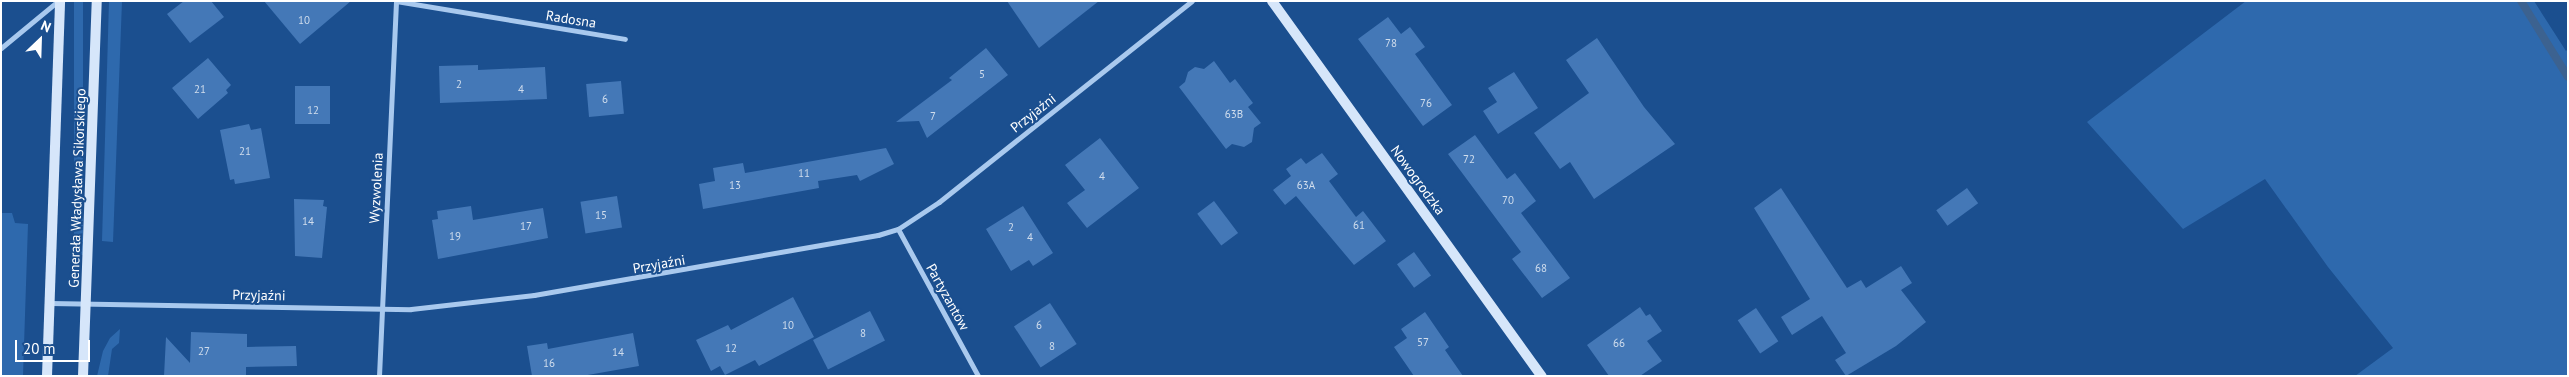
<!DOCTYPE html>
<html>
<head>
<meta charset="utf-8">
<style>
	body { margin:0 }
	#map { position:relative; width:2569px; height:377px; overflow:hidden; background:#1b4f8f; font-family:"PT Sans",sans-serif }
	div>[style] { position:absolute }
	[style*='--x'] { left:calc(var(--x)*1px); top:calc(var(--y)*1px); width:calc(var(--w)*1px); rotate:calc(var(--a)*1deg) }
	.green>* { inset:0; background:#2e69ad; transform-origin:0 0 }
	.stream>* { height:8px; margin:-4px; padding:0 4px; transform-origin:4px; border-radius:4px; background:#3c6290 }
	.building>* { inset:0; background:#4478b7; transform-origin:0 0 }
	.street>* { height:5px; margin:-2.5px; padding:0 2.5px; transform-origin:2.5px; border-radius:2.5px; background:#a9c9ee }
	.secondary>* { height:10px; margin:-5px; padding:0 5px; transform-origin:5px; border-radius:5px; background:#d6e6fa }
	span { translate:-50% -50%; white-space:nowrap; text-align:center; line-height:1.15; -webkit-text-stroke:4px #1b4f8f; paint-order:stroke }
	.number-label { font-size:11px; color:#d0dded }
	.number-label span { -webkit-text-stroke-width:0 }
	.street-label { font-size:14px; color:#fff }
	.frame { position:absolute; inset:0; border:2px solid #fff; pointer-events:none }
	.north { position:absolute; left:15px; top:15px; width:50px; height:50px; -webkit-text-stroke:4px #1b4f8f; paint-order:stroke; rotate:24deg; font-size:14px; font-weight:700; line-height:20px; text-align:center; color:#fff }
	.north::after { content:''; display:block; margin:auto; width:18px; height:22px; background:#fff; clip-path:polygon(50% 0,100% 100%,50% 72%,0 100%) }
	.scale { position:absolute; left:15px; top:340px; width:75px; height:22px; box-sizing:border-box; border:2px solid #fff; border-top:0; padding-left:6px; font-size:15px; line-height:18px; white-space:nowrap; color:#fff; -webkit-text-stroke:4px #1b4f8f; paint-order:stroke }
</style>
</head>
<body>
<div id="map">
	<div class="green">
		<i style="left:74px;top:1px;width:9px;height:254px"></i>
		<i style="clip-path:polygon(109px 1px,122px 1px,113px 242px,102px 241px)"></i>
		<i style="clip-path:polygon(2246px 1px,2534px 1px,2566px 51px,2568px 49px,2568px 376px,2355px 376px,2393px 348px,2328px 267px,2265px 179px,2183px 229px,2087px 122px)"></i>
		<i style="clip-path:polygon(1px 213px,12px 213px,15px 223px,28px 224px,23px 376px,1px 376px)"></i>
		<i style="clip-path:polygon(120px 329px,119px 343px,112px 349px,108px 376px,97px 376px,103px 351px,110px 338px)"></i>
	</div>
	<div class="stream">
		<i style="--x:2521;--y:1;--w:89;--a:58.3"></i>
	</div>
	<div class="building">
		<i style="clip-path:polygon(184px 1px,211px 1px,224px 17px,190px 43px,167px 14px)"></i>
		<i style="clip-path:polygon(264px 1px,351px 1px,300px 44px)"></i>
		<i style="clip-path:polygon(1007px 1px,1099px 1px,1039px 48px)"></i>
		<i style="clip-path:polygon(1388px 17px,1401px 34px,1410px 27px,1425px 47px,1415px 54px,1452px 105px,1423px 126px,1358px 39px)"></i>
		<i style="clip-path:polygon(1597px 38px,1644px 107px,1675px 144px,1594px 199px,1570px 162px,1560px 169px,1534px 133px,1589px 93px,1566px 60px)"></i>
		<i style="clip-path:polygon(986px 48px,1008px 75px,927px 138px,919px 121px,896px 122px,952px 80px,949px 78px)"></i>
		<i style="clip-path:polygon(208px 58px,231px 85px,226px 90px,228px 93px,198px 119px,172px 88px)"></i>
		<i style="clip-path:polygon(1214px 61px,1230px 83px,1235px 79px,1253px 103px,1248px 107px,1261px 123px,1254px 128px,1252px 142px,1244px 147px,1232px 144px,1226px 149px,1179px 87px,1185px 82px,1188px 72px,1195px 67px,1204px 69px)"></i>
		<i style="clip-path:polygon(478px 65px,478px 70px,545px 67px,547px 99px,440px 103px,439px 66px)"></i>
		<i style="clip-path:polygon(1514px 72px,1538px 108px,1498px 134px,1483px 111px,1497px 102px,1488px 88px)"></i>
		<i style="left:621px;top:81px;width:33px;height:35px;rotate:85deg"></i>
		<i style="left:295px;top:86px;width:35px;height:38px"></i>
		<i style="clip-path:polygon(249px 124px,251px 130px,261px 128px,270px 178px,235px 184px,234px 179px,230px 180px,220px 130px)"></i>
		<i style="clip-path:polygon(1475px 135px,1507px 179px,1515px 173px,1536px 201px,1521px 213px,1570px 278px,1542px 298px,1512px 259px,1521px 252px,1448px 154px)"></i>
		<i style="clip-path:polygon(1100px 138px,1139px 188px,1087px 228px,1067px 203px,1085px 190px,1065px 165px)"></i>
		<i style="clip-path:polygon(886px 148px,894px 164px,860px 181px,857px 175px,818px 181px,819px 188px,703px 209px,699px 184px,715px 181px,713px 168px,743px 163px,745px 173px)"></i>
		<i style="clip-path:polygon(1322px 153px,1338px 174px,1329px 181px,1356px 217px,1363px 211px,1386px 241px,1354px 265px,1296px 196px,1285px 205px,1273px 190px,1291px 176px,1286px 169px,1301px 158px,1306px 164px)"></i>
		<i style="clip-path:polygon(1781px 188px,1847px 288px,1861px 280px,1866px 288px,1901px 266px,1912px 283px,1901px 290px,1926px 322px,1896px 346px,1846px 376px,1835px 360px,1846px 353px,1822px 316px,1792px 335px,1781px 317px,1810px 299px,1754px 208px)"></i>
		<i style="left:1967px;top:188px;width:19px;height:38px;rotate:54deg"></i>
		<i style="left:617px;top:196px;width:32px;height:37px;rotate:81deg"></i>
		<i style="clip-path:polygon(294px 199px,324px 200px,323px 206px,327px 207px,322px 258px,295px 256px)"></i>
		<i style="left:1214px;top:201px;width:40px;height:21px;rotate:53deg"></i>
		<i style="clip-path:polygon(471px 206px,473px 220px,543px 208px,548px 238px,438px 259px,432px 220px,438px 219px,437px 211px)"></i>
		<i style="clip-path:polygon(1023px 206px,1053px 253px,1033px 266px,1029px 260px,1011px 271px,986px 229px)"></i>
		<i style="left:1414px;top:252px;width:29px;height:21px;rotate:54deg"></i>
		<i style="clip-path:polygon(793px 297px,814px 337px,759px 366px,755px 360px,725px 375px,720px 366px,711px 371px,696px 340px,728px 325px,731px 330px)"></i>
		<i style="left:1050px;top:303px;width:49px;height:43px;rotate:57deg"></i>
		<i style="clip-path:polygon(1640px 307px,1646px 316px,1650px 314px,1662px 331px,1647px 341px,1662px 361px,1640px 376px,1609px 376px,1587px 345px)"></i>
		<i style="left:1756px;top:308px;width:40px;height:22px;rotate:56deg"></i>
		<i style="left:870px;top:311px;width:33px;height:64px;rotate:63deg"></i>
		<i style="clip-path:polygon(1425px 312px,1449px 347px,1445px 350px,1463px 376px,1414px 376px,1394px 347px,1407px 338px,1401px 329px)"></i>
		<i style="clip-path:polygon(191px 332px,247px 334px,247px 347px,296px 346px,297px 366px,246px 367px,246px 376px,164px 376px,166px 337px,190px 363px)"></i>
		<i style="clip-path:polygon(633px 333px,639px 366px,582px 376px,532px 376px,527px 346px,547px 343px,548px 349px)"></i>
	</div>
	<div class="street">
		<i style="--x:396;--y:1;--w:232;--a:9.4"></i>
		<i style="--x:1;--y:48;--w:74;--a:-39.5"></i>
		<i style="--x:898;--y:229;--w:167;--a:61.4"></i>
		<i style="--x:50;--y:303;--w:361;--a:1"></i>
		<i style="--x:411;--y:309;--w:124;--a:-6.5"></i>
		<i style="--x:534;--y:295;--w:349;--a:-9.9"></i>
		<i style="--x:878;--y:235;--w:21;--a:-17"></i>
		<i style="--x:898;--y:229;--w:49;--a:-33.4"></i>
		<i style="--x:939;--y:202;--w:323;--a:-38.5"></i>
		<i style="--x:379;--y:376;--w:375;--a:-87.4"></i>
	</div>
	<div class="secondary">
		<i style="--x:1272;--y:1;--w:462;--a:54.3"></i>
		<i style="--x:47;--y:376;--w:375;--a:-88"></i>
		<i style="--x:83;--y:376;--w:375;--a:-87.9"></i>
	</div>
	<div class="number-label">
		<span style="left:304px;top:20px">10</span>
		<span style="left:1391px;top:43px">78</span>
		<span style="left:982px;top:74px">5</span>
		<span style="left:459px;top:84px">2</span>
		<span style="left:200px;top:89px">21</span>
		<span style="left:521px;top:89px">4</span>
		<span style="left:605px;top:99px">6</span>
		<span style="left:1426px;top:103px">76</span>
		<span style="left:313px;top:110px">12</span>
		<span style="left:1234px;top:114px">63B</span>
		<span style="left:933px;top:116px">7</span>
		<span style="left:245px;top:151px">21</span>
		<span style="left:1469px;top:159px">72</span>
		<span style="left:804px;top:173px">11</span>
		<span style="left:1102px;top:176px">4</span>
		<span style="left:735px;top:185px">13</span>
		<span style="left:1306px;top:185px">63A</span>
		<span style="left:1508px;top:200px">70</span>
		<span style="left:601px;top:215px">15</span>
		<span style="left:308px;top:221px">14</span>
		<span style="left:1359px;top:225px">61</span>
		<span style="left:526px;top:226px">17</span>
		<span style="left:1011px;top:227px">2</span>
		<span style="left:455px;top:236px">19</span>
		<span style="left:1030px;top:237px">4</span>
		<span style="left:1541px;top:268px">68</span>
		<span style="left:788px;top:325px">10</span>
		<span style="left:1039px;top:325px">6</span>
		<span style="left:863px;top:333px">8</span>
		<span style="left:1423px;top:342px">57</span>
		<span style="left:1619px;top:343px">66</span>
		<span style="left:1052px;top:346px">8</span>
		<span style="left:731px;top:348px">12</span>
		<span style="left:204px;top:351px">27</span>
		<span style="left:618px;top:352px">14</span>
		<span style="left:549px;top:363px">16</span>
	</div>
	<div class="street-label">
		<span style="left:571px;top:19px;rotate:9deg">Radosna</span>
		<span style="left:1033px;top:113px;rotate:-38deg">Przyjaźni</span>
		<span style="left:1418px;top:180px;rotate:54deg">Nowogrodzka</span>
		<span style="left:77px;top:188px;rotate:-88deg">Generała Władysława Sikorskiego</span>
		<span style="left:376px;top:188px;rotate:-87deg">Wyzwolenia</span>
		<span style="left:659px;top:264px;rotate:-10deg">Przyjaźni</span>
		<span style="left:259px;top:295px;rotate:1deg">Przyjaźni</span>
		<span style="left:948px;top:297px;rotate:61deg">Partyzantów</span>
	</div>
	<div class="frame"></div>
	<div class="north">N</div>
	<div class="scale">20 m</div>
</div>
</body>
</html>
